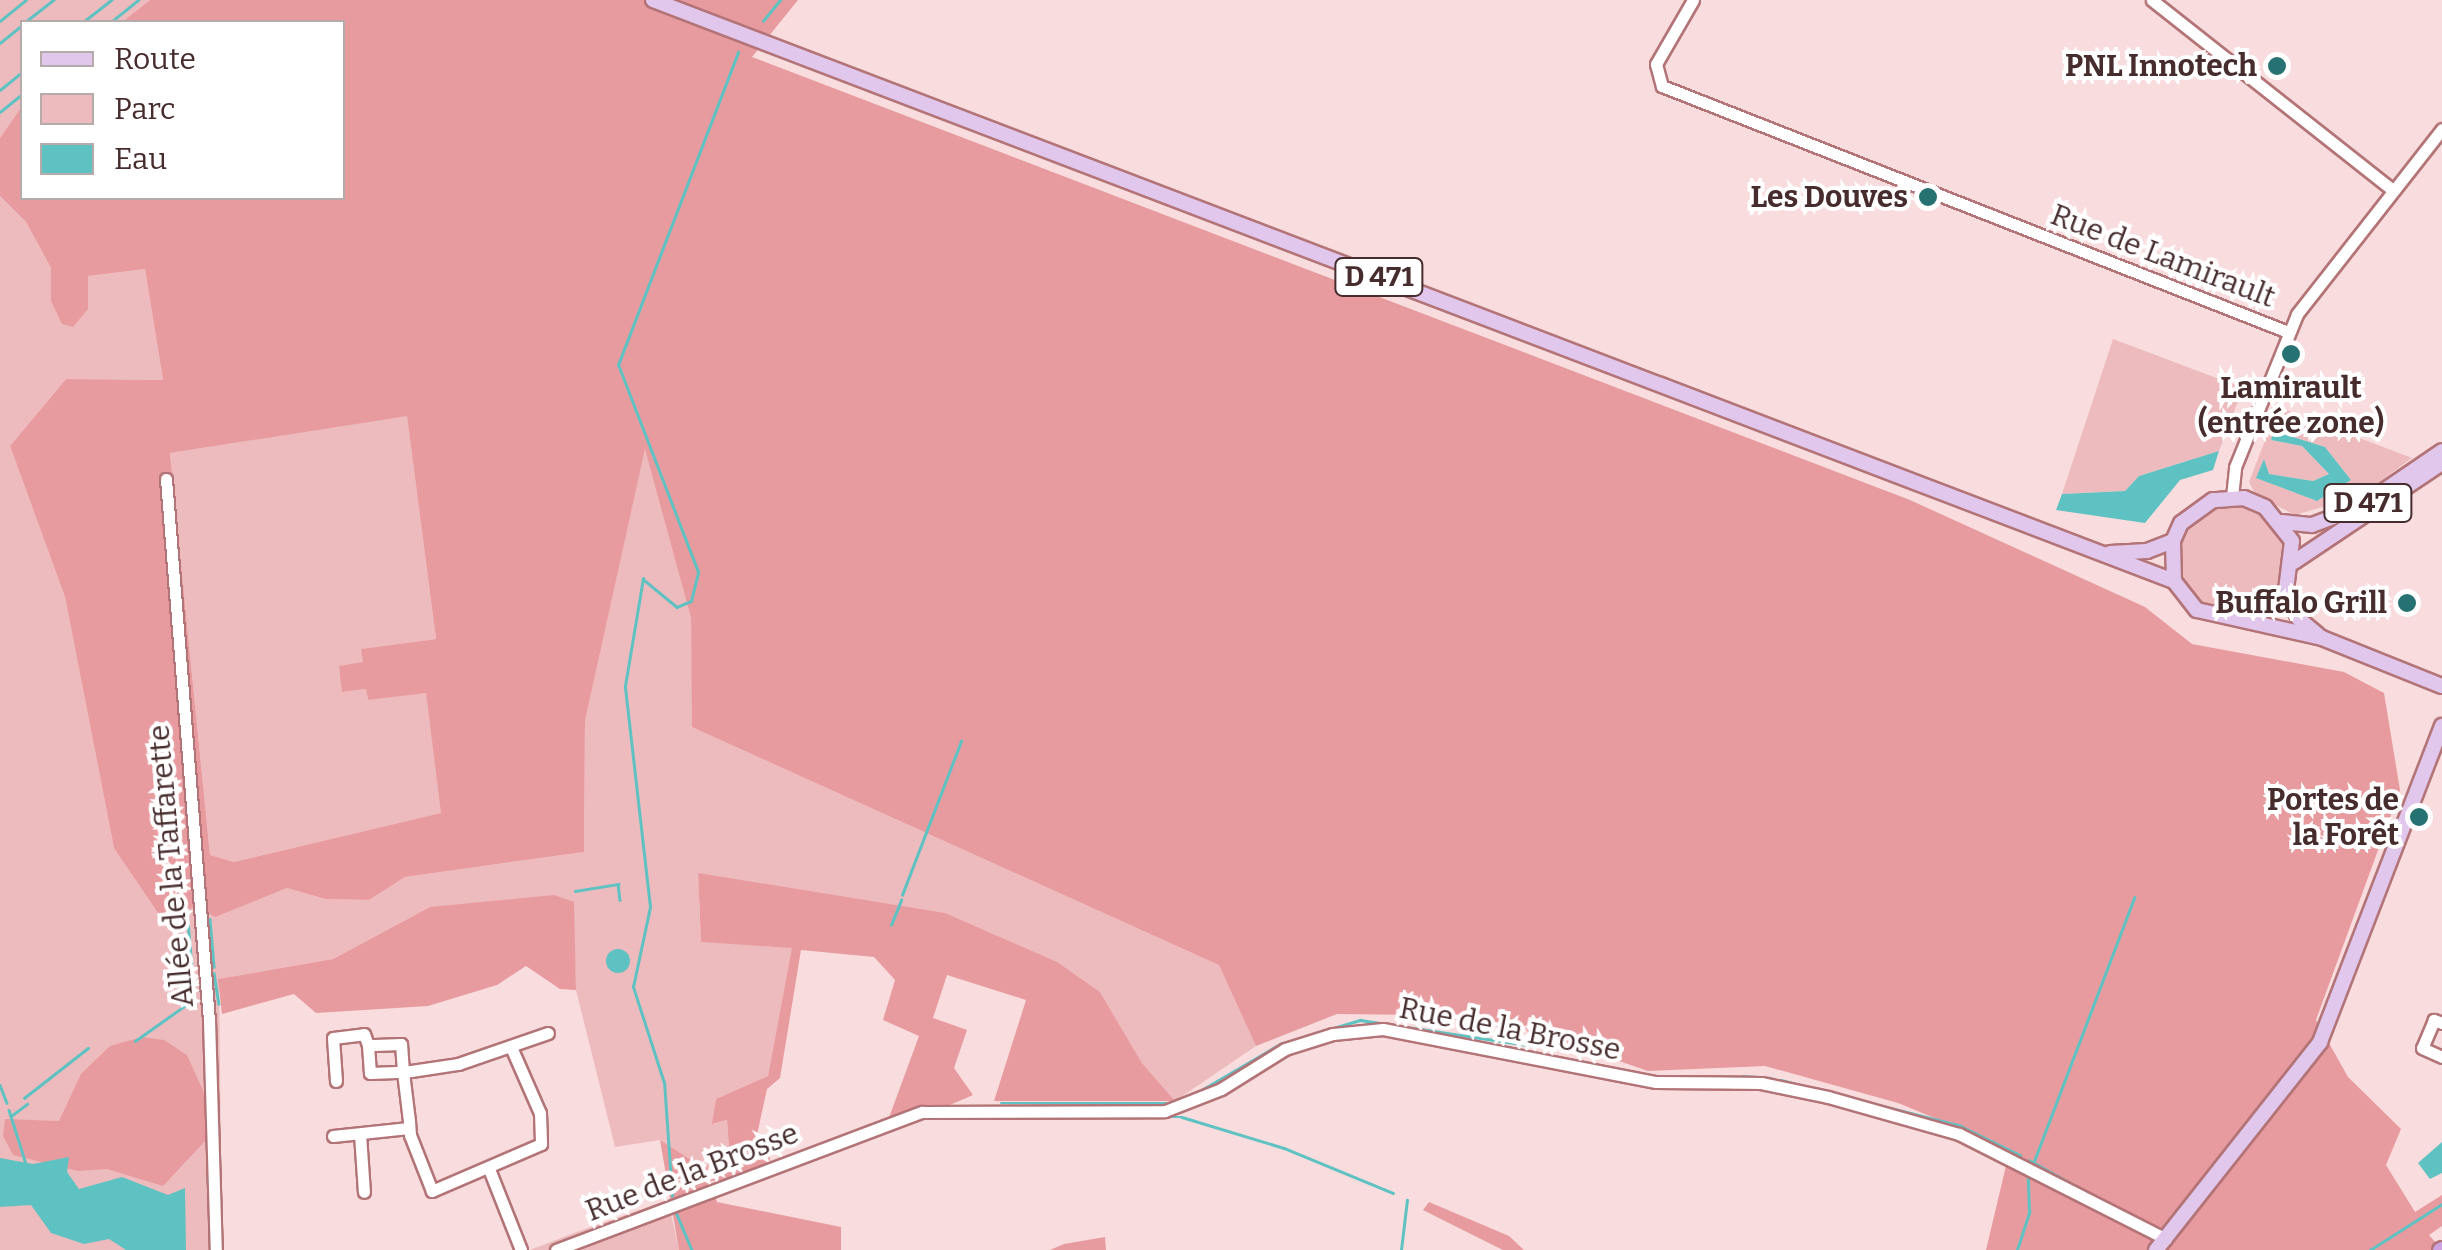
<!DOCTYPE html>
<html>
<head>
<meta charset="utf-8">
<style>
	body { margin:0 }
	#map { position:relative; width:2442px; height:1250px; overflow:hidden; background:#f9dcdd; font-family:Bitter,serif }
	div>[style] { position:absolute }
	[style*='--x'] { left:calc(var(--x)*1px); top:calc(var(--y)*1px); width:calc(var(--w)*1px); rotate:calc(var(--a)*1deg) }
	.green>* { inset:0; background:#edbbbd }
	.round { border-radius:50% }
	.forest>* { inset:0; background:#e89b9f }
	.water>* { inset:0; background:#5fc2c2 }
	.stream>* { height:2.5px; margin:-1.25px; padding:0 1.25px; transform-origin:1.25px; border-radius:1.25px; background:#5fc2c2 }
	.roads { filter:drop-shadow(2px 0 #b37477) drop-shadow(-2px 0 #b37477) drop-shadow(0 2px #b37477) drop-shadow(0 -2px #b37477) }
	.minor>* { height:11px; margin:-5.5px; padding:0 5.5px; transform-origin:5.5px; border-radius:5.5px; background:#fff }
	.major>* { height:14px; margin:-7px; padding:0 7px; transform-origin:7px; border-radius:7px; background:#e2c7ed }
	.highway>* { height:15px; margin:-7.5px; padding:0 7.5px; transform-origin:7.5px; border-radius:7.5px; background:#cea2e1 }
	.dots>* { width:28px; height:28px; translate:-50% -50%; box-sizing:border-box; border:5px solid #fff; border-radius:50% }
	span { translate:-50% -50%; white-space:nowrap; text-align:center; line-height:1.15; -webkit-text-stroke:8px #fff; paint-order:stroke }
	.shield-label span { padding:2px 8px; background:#fff; border:2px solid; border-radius:8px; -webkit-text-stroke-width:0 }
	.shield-label { font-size:28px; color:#472c2d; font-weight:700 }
	.poi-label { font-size:30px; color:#472c2d; font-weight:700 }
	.right { translate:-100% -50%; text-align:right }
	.street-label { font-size:30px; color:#472c2d }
	.legend { position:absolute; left:20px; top:20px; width:325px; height:180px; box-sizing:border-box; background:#fff; border:2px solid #b5abab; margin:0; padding:12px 18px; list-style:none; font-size:30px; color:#472c2d }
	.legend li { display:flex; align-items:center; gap:20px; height:50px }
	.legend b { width:50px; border:2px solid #b5abab }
</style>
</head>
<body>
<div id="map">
	<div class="green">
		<i style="clip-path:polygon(0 0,150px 0,122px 22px,22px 22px,22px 106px,0 138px)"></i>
		<i style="clip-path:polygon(0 196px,26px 222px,51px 268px,51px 301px,87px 276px,145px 269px,163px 380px,66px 379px,10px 446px,65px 597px,114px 848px,195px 905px,215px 916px,287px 888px,325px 899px,369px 900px,405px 877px,584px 852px,585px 721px,645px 447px,691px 618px,693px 727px,1220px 965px,1256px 1046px,1175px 1101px,1142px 1063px,1100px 992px,698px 874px,701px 942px,793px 947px,768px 1076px,716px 1099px,714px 1124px,727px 1120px,730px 1161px,704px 1168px,660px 1140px,615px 1147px,576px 990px,573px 902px,430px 907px,333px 959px,219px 979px,222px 1250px,0 1250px)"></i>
		<i style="clip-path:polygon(2113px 339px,2243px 388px,2219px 451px,2139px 476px,2125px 491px,2062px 494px)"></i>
		<i style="clip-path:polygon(evenodd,2278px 407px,2412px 458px,2360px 496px,2295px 515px,2256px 495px,2249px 482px,2278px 407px,2275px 431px,2325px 447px,2351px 480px,2317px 501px,2257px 478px,2264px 459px,2268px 474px,2313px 481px,2329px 474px,2302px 446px,2271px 440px,2275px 431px)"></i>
		<i style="clip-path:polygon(407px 415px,436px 639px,362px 649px,363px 663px,339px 666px,343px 692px,366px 689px,368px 700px,426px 692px,442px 813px,234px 862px,210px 855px,170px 453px)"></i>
		<i class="round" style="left:2176px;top:505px;width:110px;height:110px"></i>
		<i style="clip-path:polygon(668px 1200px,679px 1250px,530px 1250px,574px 1233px)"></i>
	</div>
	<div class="forest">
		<i style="clip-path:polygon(evenodd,150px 0,798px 0,752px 57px,1910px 500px,2145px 607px,2192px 644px,2344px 672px,2384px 693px,2400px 790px,2316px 1020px,2348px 1077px,2401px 1129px,2386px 1165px,2415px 1212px,2442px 1195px,2442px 1226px,2429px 1235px,2442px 1250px,1986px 1250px,2010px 1149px,1898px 1103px,1765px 1066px,1648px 1071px,1538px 1033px,1424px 1015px,1337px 1014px,1256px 1046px,1219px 965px,692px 727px,691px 618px,645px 449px,585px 721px,584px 852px,405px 877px,369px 900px,325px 899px,287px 888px,215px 917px,195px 906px,165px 923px,114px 848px,65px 597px,10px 446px,66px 379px,163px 380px,145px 269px,88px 276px,88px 309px,73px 327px,62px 324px,51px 301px,51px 268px,26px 222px,0 196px,0 138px,22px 106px,22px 198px,342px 198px,342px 22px,122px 22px,150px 0,407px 416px,436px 639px,361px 649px,363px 662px,339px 666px,342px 692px,366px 689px,368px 700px,426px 693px,441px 813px,234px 862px,210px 855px,170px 453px,407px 416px)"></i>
		<i style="clip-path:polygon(698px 873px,945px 913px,1057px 962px,1100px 992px,1142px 1063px,1175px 1101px,994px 1101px,1026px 1000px,947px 975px,933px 1018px,967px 1030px,954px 1068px,973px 1095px,883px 1134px,919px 1036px,883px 1020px,895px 980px,874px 957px,801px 950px,780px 1078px,767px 1089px,753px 1153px,769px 1155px,774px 1176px,711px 1181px,717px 1202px,841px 1227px,841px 1250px,679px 1250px,660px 1140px,704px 1168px,730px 1161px,727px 1120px,712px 1124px,716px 1099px,768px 1076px,792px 948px,701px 942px)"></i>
		<i style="clip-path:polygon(554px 895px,574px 902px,576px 990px,560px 989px,526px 966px,497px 985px,428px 1006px,316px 1013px,294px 994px,222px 1014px,218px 979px,333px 959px,430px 907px)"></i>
		<i style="clip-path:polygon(142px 1037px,164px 1040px,187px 1055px,219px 1126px,163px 1186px,107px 1169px,78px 1171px,13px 1155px,3px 1136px,5px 1119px,59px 1121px,81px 1074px,110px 1046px)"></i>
		<i style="clip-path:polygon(1429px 1202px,1509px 1236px,1524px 1250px,1503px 1250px,1423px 1210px)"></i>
		<i style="clip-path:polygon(1105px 1237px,1106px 1250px,1050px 1250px,1064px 1244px)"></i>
	</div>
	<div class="water">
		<i style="clip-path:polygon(2274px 431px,2325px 447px,2351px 480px,2317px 501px,2256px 478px,2264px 459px,2269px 474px,2313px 481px,2329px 474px,2302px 446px,2271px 440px)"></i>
		<i style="clip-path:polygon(2219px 451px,2213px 470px,2180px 480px,2145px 523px,2056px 510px,2062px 494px,2125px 491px,2139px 476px)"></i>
		<i class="round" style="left:606px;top:949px;width:24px;height:24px"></i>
		<i style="clip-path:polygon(2442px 1142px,2442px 1173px,2430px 1179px,2418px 1163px)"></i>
		<i style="clip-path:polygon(69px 1157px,67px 1172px,79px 1189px,122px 1177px,168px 1195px,185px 1188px,186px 1250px,126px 1250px,109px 1239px,84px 1244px,51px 1233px,31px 1205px,0 1207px,0 1158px,33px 1164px)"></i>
	</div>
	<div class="stream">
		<i style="--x:0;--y:21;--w:33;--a:-39"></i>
		<i style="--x:763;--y:21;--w:27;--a:-51"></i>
		<i style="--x:25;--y:22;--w:36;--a:-38"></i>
		<i style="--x:83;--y:22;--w:36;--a:-38"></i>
		<i style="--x:111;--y:22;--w:35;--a:-39"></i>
		<i style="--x:0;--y:43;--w:28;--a:-39"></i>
		<i style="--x:0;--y:90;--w:28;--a:-39"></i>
		<i style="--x:0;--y:112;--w:28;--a:-39"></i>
		<i style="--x:575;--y:891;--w:44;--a:-9.2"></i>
		<i style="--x:618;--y:884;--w:16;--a:83"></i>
		<i style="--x:902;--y:895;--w:165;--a:-69"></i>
		<i style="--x:187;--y:909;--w:59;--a:85.2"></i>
		<i style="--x:210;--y:919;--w:48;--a:85.2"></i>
		<i style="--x:891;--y:925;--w:27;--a:-68"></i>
		<i style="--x:214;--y:973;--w:31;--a:81"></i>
		<i style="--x:135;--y:1041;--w:71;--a:-35.3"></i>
		<i style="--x:193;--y:1000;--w:24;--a:-92"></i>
		<i style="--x:1742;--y:1076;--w:29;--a:4"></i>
		<i style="--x:1781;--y:1080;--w:186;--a:14.3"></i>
		<i style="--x:1961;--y:1126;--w:66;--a:26.2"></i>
		<i style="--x:0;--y:1085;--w:19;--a:69"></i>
		<i style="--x:1198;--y:1092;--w:95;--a:-30.3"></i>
		<i style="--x:1280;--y:1044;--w:84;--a:-16.7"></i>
		<i style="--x:1360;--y:1020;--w:170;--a:8.5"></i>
		<i style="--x:24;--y:1098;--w:81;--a:-38"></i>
		<i style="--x:1001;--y:1103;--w:169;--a:0"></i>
		<i style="--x:9;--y:1110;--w:57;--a:72.5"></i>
		<i style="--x:11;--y:1116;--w:20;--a:-37"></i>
		<i style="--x:1142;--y:1117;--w:40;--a:0"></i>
		<i style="--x:1182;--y:1117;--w:107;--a:16.9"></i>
		<i style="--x:1284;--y:1148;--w:118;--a:22.4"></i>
		<i style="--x:2029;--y:1160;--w:68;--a:29.2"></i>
		<i style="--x:2033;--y:1164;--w:285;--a:-69.2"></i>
		<i style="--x:672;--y:1196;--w:113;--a:-94"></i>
		<i style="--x:664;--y:1083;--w:101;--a:-107.9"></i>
		<i style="--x:633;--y:987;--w:82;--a:-78"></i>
		<i style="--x:650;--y:907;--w:222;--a:-96.5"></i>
		<i style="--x:625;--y:686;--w:109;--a:-80.5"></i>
		<i style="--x:643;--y:579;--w:44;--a:39.5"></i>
		<i style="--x:677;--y:607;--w:15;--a:-23"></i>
		<i style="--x:691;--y:601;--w:30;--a:-76"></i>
		<i style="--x:698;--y:572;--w:222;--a:-111.1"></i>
		<i style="--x:618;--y:365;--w:335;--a:-69"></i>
		<i style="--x:676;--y:1212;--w:41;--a:67.2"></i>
		<i style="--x:1401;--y:1250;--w:50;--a:-83.2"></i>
		<i style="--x:2017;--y:1250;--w:40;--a:-72"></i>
		<i style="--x:2029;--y:1212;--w:36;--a:-92"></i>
		<i style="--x:2370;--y:1250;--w:85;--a:-32.6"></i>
	</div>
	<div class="roads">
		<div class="minor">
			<i style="--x:1693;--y:0;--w:74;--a:120"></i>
			<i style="--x:1656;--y:64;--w:23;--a:75"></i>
			<i style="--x:1662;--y:86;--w:673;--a:21.45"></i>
			<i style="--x:2152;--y:0;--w:307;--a:38.3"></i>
			<i style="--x:166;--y:479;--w:543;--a:85.46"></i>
			<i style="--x:209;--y:1020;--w:230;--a:88.3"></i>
			<i style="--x:2232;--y:497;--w:30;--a:-84"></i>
			<i style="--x:2235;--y:467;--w:165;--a:-67.9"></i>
			<i style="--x:2297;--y:314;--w:235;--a:-51.9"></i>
			<i style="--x:2442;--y:1023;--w:9;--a:-159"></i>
			<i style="--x:2434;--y:1020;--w:30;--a:113"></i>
			<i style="--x:2422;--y:1048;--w:22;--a:24"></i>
			<i style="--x:511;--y:1047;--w:72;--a:66.3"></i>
			<i style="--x:540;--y:1113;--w:31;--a:88"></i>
			<i style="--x:541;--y:1144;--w:119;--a:156.7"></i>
			<i style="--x:432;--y:1191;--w:60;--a:-111.4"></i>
			<i style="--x:410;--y:1135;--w:14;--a:-94"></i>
			<i style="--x:409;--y:1121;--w:49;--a:-97"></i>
			<i style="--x:403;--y:1072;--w:28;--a:-94"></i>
			<i style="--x:401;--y:1044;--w:33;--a:178"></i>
			<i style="--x:368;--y:1045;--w:28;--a:86"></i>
			<i style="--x:370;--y:1073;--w:33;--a:-2"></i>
			<i style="--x:403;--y:1072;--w:8;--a:-7"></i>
			<i style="--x:411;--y:1071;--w:48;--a:-8.5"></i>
			<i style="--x:458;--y:1064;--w:95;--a:-19"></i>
			<i style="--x:336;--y:1081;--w:43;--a:-94"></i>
			<i style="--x:333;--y:1038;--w:31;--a:-7"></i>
			<i style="--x:364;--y:1034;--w:12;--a:70"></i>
			<i style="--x:360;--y:1134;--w:58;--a:86.1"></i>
			<i style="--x:333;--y:1136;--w:76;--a:-6"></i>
			<i style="--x:489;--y:1169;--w:87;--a:68.4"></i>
			<i style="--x:556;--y:1250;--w:391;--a:-20.7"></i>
			<i style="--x:922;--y:1112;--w:243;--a:-0.2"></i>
			<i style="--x:1165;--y:1111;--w:60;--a:-21.4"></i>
			<i style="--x:1221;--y:1089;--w:75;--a:-32"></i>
			<i style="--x:1285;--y:1049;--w:50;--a:-17.4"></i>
			<i style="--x:1333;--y:1034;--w:50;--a:-5.7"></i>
			<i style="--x:1383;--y:1029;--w:278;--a:11"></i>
			<i style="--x:1656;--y:1082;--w:105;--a:0.5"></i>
			<i style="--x:1761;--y:1083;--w:68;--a:11.8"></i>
			<i style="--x:1828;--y:1097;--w:136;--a:15.8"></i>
			<i style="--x:1959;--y:1134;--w:232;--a:26.9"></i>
		</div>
		<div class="major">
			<i style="--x:653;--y:0;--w:1628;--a:20.91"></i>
			<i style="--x:2282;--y:522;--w:30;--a:6"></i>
			<i style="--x:2312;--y:525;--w:51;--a:-20.6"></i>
			<i style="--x:2360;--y:507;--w:99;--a:-34.3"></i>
			<i style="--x:2110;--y:553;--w:37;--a:-3"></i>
			<i style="--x:2147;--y:551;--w:28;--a:-21"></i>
			<i style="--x:2294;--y:562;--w:178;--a:-33.8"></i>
			<i style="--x:2286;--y:590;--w:32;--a:66"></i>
			<i style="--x:2299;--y:619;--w:25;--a:40"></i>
			<i style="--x:2252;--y:618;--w:44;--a:-39.5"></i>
			<i style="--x:2286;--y:590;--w:49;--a:-83"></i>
			<i style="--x:2292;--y:541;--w:43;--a:-128.5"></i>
			<i style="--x:2265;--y:507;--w:23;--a:-157"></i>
			<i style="--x:2244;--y:498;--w:31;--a:176"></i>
			<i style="--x:2213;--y:500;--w:39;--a:144"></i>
			<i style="--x:2181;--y:523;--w:20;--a:114"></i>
			<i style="--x:2173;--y:541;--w:40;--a:88.6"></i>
			<i style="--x:2174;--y:581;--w:37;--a:52"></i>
			<i style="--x:2197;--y:610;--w:128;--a:12.6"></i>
			<i style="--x:2322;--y:638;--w:129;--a:21.8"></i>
			<i style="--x:2156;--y:1250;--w:265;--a:-51.7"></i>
			<i style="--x:2320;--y:1042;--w:339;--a:-68.9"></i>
		</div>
		<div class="highway">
			<i style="--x:2440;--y:1250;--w:2;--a:-27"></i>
		</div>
	</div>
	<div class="dots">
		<i style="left:2277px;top:66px;background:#267171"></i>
		<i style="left:1928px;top:197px;background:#267171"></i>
		<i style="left:2291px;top:354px;background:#267171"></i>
		<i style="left:2407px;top:603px;background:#267171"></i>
		<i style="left:2419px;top:817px;background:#267171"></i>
	</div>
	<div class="shield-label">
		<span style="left:1379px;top:277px">D 471</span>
		<span style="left:2368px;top:503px">D 471</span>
	</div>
	<div class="poi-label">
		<span class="right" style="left:2257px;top:66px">PNL Innotech</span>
		<span class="right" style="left:1908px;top:197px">Les Douves</span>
		<span style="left:2291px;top:405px">Lamirault<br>(entrée zone)</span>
		<span class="right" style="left:2387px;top:603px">Buffalo Grill</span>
		<span class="right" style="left:2399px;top:817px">Portes de<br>la Forêt</span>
	</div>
	<div class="street-label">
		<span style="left:2163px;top:256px;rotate:21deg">Rue de Lamirault</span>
		<span style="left:171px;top:866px;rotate:-95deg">Allée de la Taffarette</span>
		<span style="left:1510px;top:1029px;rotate:11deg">Rue de la Brosse</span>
		<span style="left:692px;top:1172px;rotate:-21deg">Rue de la Brosse</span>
	</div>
	<ul class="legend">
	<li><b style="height:12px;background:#e2c7ed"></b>Route</li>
	<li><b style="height:28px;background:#edbbbd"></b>Parc</li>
	<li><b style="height:28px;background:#5fc2c2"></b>Eau</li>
	</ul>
</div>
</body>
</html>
